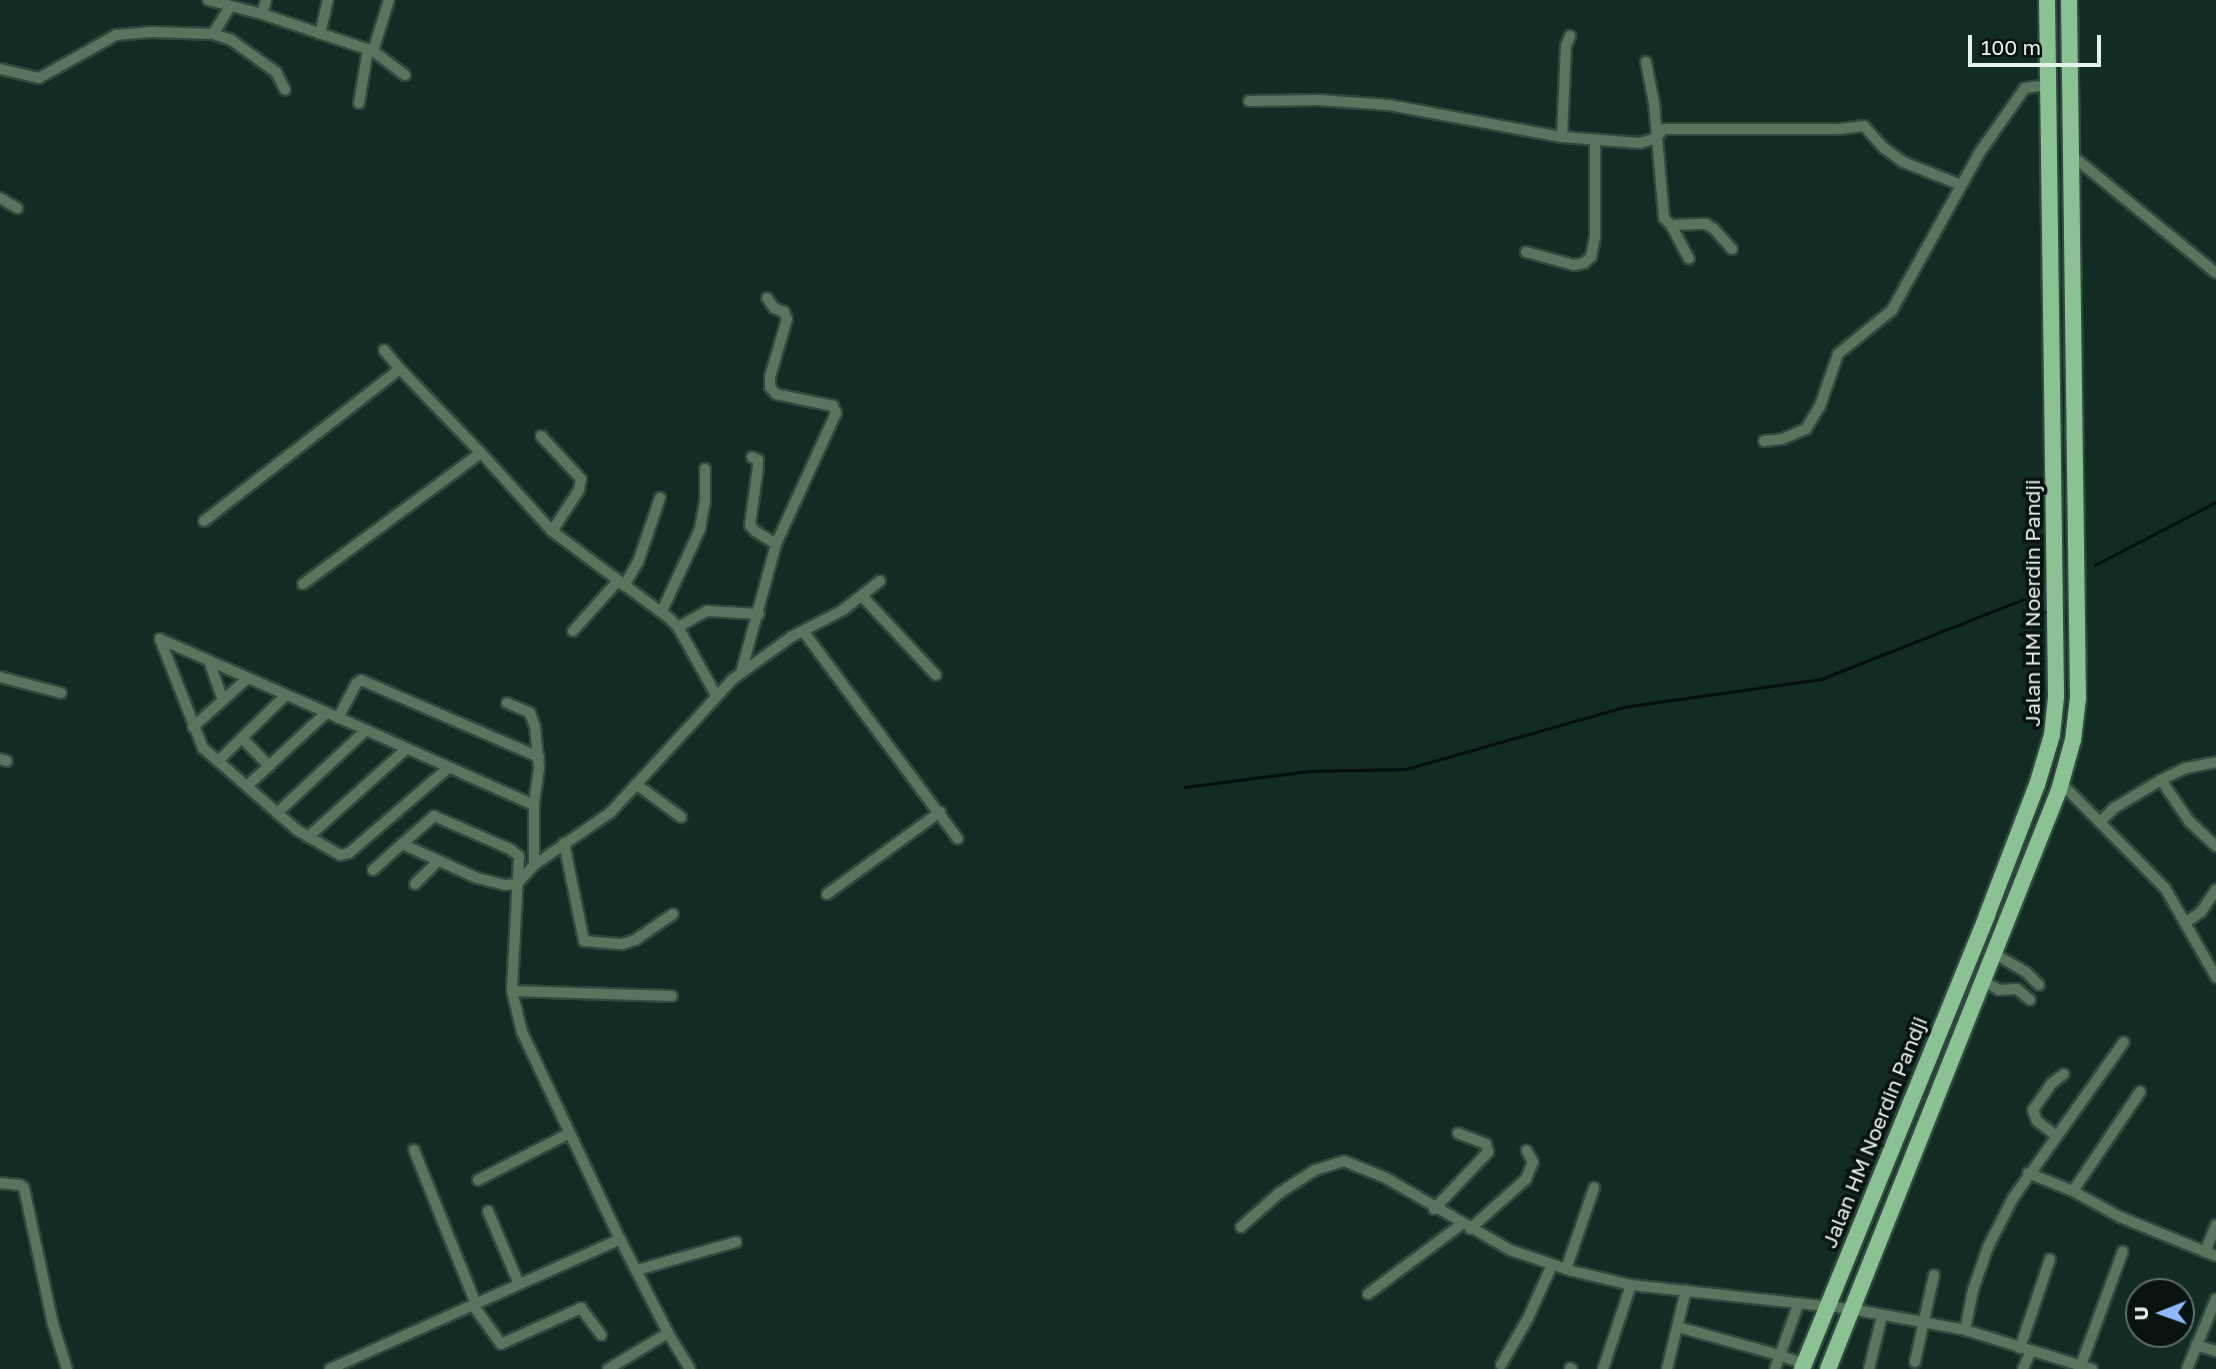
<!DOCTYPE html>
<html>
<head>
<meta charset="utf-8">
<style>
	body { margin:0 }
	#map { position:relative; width:2216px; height:1369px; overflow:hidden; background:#132c23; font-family:"Golos Text",sans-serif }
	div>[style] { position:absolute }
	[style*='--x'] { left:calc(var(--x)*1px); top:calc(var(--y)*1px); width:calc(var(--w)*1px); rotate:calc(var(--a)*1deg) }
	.stream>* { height:2.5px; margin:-1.25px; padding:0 1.25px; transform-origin:1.25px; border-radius:1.25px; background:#020e10 }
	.roads { filter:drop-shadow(2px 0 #30483f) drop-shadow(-2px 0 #30483f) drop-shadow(0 2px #30483f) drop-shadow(0 -2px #30483f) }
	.street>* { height:10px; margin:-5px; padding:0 5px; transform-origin:5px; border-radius:5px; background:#5a745d }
	.primary>* { height:16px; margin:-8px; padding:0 8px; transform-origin:8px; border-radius:8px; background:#8bc293 }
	span { translate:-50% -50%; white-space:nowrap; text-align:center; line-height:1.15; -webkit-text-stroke:7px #08120e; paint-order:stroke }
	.street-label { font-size:21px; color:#e5f3ed }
	.north { position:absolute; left:2125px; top:1278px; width:70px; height:70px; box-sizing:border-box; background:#08120e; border:2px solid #606c67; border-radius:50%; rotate:269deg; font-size:19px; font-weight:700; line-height:28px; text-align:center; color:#e5f3ed }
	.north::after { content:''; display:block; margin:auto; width:24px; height:32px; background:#8eb9fc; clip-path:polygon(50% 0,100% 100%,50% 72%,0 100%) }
	.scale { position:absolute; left:1968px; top:35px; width:133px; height:32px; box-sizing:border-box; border:4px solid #e5f3ed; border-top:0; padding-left:9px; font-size:21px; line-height:24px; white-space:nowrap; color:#e5f3ed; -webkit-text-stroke:5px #08120e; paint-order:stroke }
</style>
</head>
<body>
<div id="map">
	<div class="stream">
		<i style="--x:2095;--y:565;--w:136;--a:-27.5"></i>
		<i style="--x:1185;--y:787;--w:124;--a:-7.4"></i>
		<i style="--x:1308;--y:771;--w:98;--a:-1.2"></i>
		<i style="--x:1406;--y:769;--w:226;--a:-15.9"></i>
		<i style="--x:1623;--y:707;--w:200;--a:-8"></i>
		<i style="--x:1821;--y:679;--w:218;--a:-21.5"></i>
	</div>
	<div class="roads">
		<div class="street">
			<i style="--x:208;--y:0;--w:56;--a:14.5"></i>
			<i style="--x:262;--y:14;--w:117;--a:18.4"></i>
			<i style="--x:373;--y:51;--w:40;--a:37"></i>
			<i style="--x:262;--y:14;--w:15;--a:-74"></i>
			<i style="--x:213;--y:34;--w:19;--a:18"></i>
			<i style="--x:231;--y:40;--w:55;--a:35.4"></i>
			<i style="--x:276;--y:72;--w:20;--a:63"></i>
			<i style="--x:320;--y:34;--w:35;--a:-77"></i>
			<i style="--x:373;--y:51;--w:53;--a:-72.6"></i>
			<i style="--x:1646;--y:62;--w:42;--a:79"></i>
			<i style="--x:1654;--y:103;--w:115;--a:85"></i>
			<i style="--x:1664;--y:218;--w:10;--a:45"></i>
			<i style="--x:1671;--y:225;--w:35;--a:-2"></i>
			<i style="--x:1706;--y:224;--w:9;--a:32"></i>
			<i style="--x:1714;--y:229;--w:27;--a:48"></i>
			<i style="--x:0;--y:69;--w:40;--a:13"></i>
			<i style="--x:39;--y:78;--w:88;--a:-29.2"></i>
			<i style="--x:116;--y:35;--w:36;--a:-5"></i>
			<i style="--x:152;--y:32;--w:61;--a:1.9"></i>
			<i style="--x:213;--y:34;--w:32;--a:-58"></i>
			<i style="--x:1249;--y:101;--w:70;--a:-0.8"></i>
			<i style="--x:1319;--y:100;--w:70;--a:4.1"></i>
			<i style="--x:1389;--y:105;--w:176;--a:10.5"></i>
			<i style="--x:1562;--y:137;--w:78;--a:4.4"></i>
			<i style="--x:1640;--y:143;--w:15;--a:-16"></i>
			<i style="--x:1654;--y:139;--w:14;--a:-45"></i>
			<i style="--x:1664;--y:129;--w:176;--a:0"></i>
			<i style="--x:1840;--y:129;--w:24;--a:-7"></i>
			<i style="--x:1864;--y:126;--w:30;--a:48"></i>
			<i style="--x:1884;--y:148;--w:24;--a:36"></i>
			<i style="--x:1903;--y:162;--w:62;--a:21.6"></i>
			<i style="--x:359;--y:103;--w:55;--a:-80.5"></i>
			<i style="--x:1562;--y:137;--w:91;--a:-87.5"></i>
			<i style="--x:1566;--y:46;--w:11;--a:-68"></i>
			<i style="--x:2070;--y:154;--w:188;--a:39.2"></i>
			<i style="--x:0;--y:198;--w:20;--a:30"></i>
			<i style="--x:1671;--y:225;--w:38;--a:62"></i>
			<i style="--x:1526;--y:252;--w:50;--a:15.2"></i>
			<i style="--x:1574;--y:265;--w:10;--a:-11"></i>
			<i style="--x:1584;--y:263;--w:9;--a:-41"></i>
			<i style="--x:1591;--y:257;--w:20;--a:-79"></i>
			<i style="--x:1595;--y:237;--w:97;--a:-90"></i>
			<i style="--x:384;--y:350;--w:25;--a:50"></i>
			<i style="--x:541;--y:436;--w:59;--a:47.1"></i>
			<i style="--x:581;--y:479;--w:11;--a:100"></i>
			<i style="--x:579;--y:490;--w:49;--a:123.4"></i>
			<i style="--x:1764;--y:441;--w:18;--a:-6"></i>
			<i style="--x:1782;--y:439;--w:26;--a:-23"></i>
			<i style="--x:1806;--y:429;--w:27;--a:-59"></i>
			<i style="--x:1820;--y:406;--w:55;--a:-70.9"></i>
			<i style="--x:1838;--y:354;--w:70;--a:-39.2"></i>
			<i style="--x:1892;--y:310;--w:181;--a:-60.9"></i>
			<i style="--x:1980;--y:152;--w:78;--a:-54.9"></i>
			<i style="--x:2025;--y:88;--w:23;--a:-7"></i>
			<i style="--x:752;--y:457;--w:7;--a:27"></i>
			<i style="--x:758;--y:460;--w:7;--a:90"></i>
			<i style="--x:758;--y:467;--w:59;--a:97.9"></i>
			<i style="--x:750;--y:525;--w:8;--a:50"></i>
			<i style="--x:755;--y:531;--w:25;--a:32"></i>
			<i style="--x:204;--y:521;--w:248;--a:-37.8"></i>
			<i style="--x:400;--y:369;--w:117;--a:46"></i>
			<i style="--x:303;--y:584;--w:221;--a:-36.4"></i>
			<i style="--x:481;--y:453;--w:105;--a:47.7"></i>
			<i style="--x:552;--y:531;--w:147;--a:36.7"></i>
			<i style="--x:670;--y:619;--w:11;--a:45"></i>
			<i style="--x:678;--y:627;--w:78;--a:60.8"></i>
			<i style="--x:624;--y:586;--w:28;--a:-60"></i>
			<i style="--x:638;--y:562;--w:68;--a:-71"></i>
			<i style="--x:862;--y:596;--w:108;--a:46.9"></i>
			<i style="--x:662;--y:611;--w:90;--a:-65.1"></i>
			<i style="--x:700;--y:529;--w:27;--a:-80"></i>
			<i style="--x:705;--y:502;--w:33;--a:-90"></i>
			<i style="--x:678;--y:627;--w:33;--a:-29"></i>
			<i style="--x:707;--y:611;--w:52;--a:3.3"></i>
			<i style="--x:573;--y:631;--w:66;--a:-48.1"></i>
			<i style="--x:803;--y:631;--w:259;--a:53.3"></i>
			<i style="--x:160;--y:639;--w:117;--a:68.5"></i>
			<i style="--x:203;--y:748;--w:125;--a:41.1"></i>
			<i style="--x:297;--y:830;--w:50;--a:30.2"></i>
			<i style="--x:340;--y:855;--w:9;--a:-13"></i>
			<i style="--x:349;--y:853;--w:130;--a:-40.6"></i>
			<i style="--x:160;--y:639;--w:225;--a:23.8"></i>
			<i style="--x:209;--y:661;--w:41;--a:70.3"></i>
			<i style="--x:741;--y:673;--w:134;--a:-74.8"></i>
			<i style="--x:776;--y:544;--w:144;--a:-65.4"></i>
			<i style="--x:836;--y:413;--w:8;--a:-113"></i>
			<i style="--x:833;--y:406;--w:58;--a:-168.1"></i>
			<i style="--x:776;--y:394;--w:9;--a:-131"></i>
			<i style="--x:770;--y:387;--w:10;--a:-90"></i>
			<i style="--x:770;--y:377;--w:60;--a:-73.7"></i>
			<i style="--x:787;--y:319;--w:8;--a:-113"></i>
			<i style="--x:784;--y:312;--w:11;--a:-158"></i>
			<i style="--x:774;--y:308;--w:12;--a:-125"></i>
			<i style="--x:0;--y:677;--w:63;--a:14.7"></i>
			<i style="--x:507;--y:703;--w:25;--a:23"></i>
			<i style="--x:530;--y:713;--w:15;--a:70"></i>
			<i style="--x:535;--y:727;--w:41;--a:84.4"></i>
			<i style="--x:539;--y:768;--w:37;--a:98"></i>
			<i style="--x:338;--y:718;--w:40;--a:-62"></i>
			<i style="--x:357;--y:683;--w:5;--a:-37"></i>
			<i style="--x:361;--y:680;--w:194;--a:23.4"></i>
			<i style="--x:193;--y:727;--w:74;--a:-41.7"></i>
			<i style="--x:242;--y:738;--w:39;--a:46"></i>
			<i style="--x:0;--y:759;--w:7;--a:16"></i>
			<i style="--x:218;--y:761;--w:95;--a:-44.1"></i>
			<i style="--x:2161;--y:780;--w:50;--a:55.7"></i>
			<i style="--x:2189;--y:821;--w:37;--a:43"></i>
			<i style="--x:2061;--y:783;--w:148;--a:45.3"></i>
			<i style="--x:2165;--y:888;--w:103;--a:60.2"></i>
			<i style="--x:636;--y:784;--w:56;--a:36.3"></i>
			<i style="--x:247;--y:786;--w:108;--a:-42.7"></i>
			<i style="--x:277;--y:813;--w:122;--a:-43"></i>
			<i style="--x:366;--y:730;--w:184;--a:24.1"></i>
			<i style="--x:534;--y:805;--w:60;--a:90"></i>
			<i style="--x:2100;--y:822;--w:20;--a:-45"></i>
			<i style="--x:2114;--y:808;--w:55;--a:-30.8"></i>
			<i style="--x:2161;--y:780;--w:28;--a:-26"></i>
			<i style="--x:2186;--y:768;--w:31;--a:-11"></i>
			<i style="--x:308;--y:837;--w:130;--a:-41.9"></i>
			<i style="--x:564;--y:843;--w:100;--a:78.5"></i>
			<i style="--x:584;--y:941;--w:38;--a:5"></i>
			<i style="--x:622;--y:944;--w:14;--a:-17"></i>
			<i style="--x:635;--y:940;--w:46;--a:-34.4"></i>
			<i style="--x:402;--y:844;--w:43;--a:-41.2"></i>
			<i style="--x:434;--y:816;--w:83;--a:23.5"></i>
			<i style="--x:510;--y:849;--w:11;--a:38"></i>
			<i style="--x:519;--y:856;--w:135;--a:93"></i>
			<i style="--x:512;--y:991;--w:42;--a:76.3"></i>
			<i style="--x:522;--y:1032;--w:229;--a:64.7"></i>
			<i style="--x:620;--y:1239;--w:106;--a:62.9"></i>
			<i style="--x:668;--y:1333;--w:42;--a:58.6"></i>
			<i style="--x:373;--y:870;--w:39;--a:-42"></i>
			<i style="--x:402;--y:844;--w:82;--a:24.4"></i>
			<i style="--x:477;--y:878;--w:29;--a:14"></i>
			<i style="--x:505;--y:885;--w:12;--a:-5"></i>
			<i style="--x:517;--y:884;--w:25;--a:-48"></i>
			<i style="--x:534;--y:865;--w:93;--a:-34.5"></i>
			<i style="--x:611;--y:812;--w:180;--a:-47.5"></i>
			<i style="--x:733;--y:679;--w:72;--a:-35.9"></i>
			<i style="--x:791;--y:637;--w:59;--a:-27.4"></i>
			<i style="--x:843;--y:610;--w:47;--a:-38.1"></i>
			<i style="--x:415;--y:884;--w:33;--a:-45"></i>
			<i style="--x:827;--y:894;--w:140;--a:-36"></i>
			<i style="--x:2185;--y:923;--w:19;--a:-35"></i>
			<i style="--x:2201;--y:912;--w:27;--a:-56"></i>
			<i style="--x:1993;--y:953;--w:39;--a:30"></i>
			<i style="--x:2027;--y:973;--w:17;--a:45"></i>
			<i style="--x:1983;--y:981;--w:18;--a:29"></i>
			<i style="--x:1999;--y:990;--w:18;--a:-3"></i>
			<i style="--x:2017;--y:989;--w:17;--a:40"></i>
			<i style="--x:512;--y:991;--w:160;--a:1.8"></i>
			<i style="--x:2055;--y:1135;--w:23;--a:-142"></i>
			<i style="--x:2037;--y:1121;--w:12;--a:-110"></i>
			<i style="--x:2033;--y:1110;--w:32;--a:-55"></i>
			<i style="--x:2051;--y:1084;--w:16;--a:-38"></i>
			<i style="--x:414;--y:1150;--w:166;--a:68.1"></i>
			<i style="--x:2028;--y:1173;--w:48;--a:21.8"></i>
			<i style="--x:2073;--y:1191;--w:120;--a:-55.9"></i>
			<i style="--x:478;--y:1180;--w:103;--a:-27.1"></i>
			<i style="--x:0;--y:1183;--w:20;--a:6"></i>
			<i style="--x:20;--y:1185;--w:5;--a:37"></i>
			<i style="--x:24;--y:1188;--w:139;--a:78"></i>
			<i style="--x:53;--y:1324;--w:47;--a:72.7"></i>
			<i style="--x:2073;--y:1191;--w:54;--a:29"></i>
			<i style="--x:2120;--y:1217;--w:104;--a:22.1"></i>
			<i style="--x:1434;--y:1209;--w:79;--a:-46.5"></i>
			<i style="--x:1488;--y:1152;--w:8;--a:-104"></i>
			<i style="--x:1486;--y:1144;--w:30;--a:-159"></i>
			<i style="--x:488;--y:1211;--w:79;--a:67"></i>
			<i style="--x:1241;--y:1227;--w:50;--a:-41.7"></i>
			<i style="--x:1278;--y:1194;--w:44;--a:-33"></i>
			<i style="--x:1315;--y:1170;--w:30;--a:-17"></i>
			<i style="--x:1344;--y:1161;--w:45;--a:22"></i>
			<i style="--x:1386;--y:1178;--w:143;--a:30.1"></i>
			<i style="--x:1510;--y:1250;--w:65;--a:18.7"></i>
			<i style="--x:1572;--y:1271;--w:61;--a:13.3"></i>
			<i style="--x:1631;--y:1285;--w:221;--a:6.2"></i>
			<i style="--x:1851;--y:1309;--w:116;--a:10.4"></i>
			<i style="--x:1965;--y:1330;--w:133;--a:17.1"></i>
			<i style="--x:1470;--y:1229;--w:75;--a:-41.8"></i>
			<i style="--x:1526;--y:1179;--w:18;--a:-68"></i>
			<i style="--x:1533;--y:1162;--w:13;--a:-119"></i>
			<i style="--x:2205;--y:1252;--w:29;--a:-68"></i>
			<i style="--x:1566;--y:1269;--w:86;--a:-70.9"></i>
			<i style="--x:637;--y:1270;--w:103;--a:-15.8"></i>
			<i style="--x:1368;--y:1294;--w:117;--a:-36.7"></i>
			<i style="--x:473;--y:1305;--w:48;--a:54.3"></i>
			<i style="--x:501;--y:1344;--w:88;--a:-24.2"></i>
			<i style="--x:581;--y:1308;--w:34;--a:53"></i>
			<i style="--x:1678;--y:1327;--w:105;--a:15.5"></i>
			<i style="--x:1779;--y:1355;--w:27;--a:20"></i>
			<i style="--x:1965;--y:1330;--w:41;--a:-78.7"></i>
			<i style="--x:1973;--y:1290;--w:46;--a:-70.8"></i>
			<i style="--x:1988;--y:1247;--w:55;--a:-63"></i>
			<i style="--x:2013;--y:1198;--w:191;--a:-54.6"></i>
			<i style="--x:2196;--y:1345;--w:21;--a:17"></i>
			<i style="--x:2020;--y:1348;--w:94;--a:-71.4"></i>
			<i style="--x:1915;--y:1362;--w:89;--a:-77.7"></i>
			<i style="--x:1501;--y:1365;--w:54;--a:-60.1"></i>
			<i style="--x:1528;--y:1318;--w:58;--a:-65.6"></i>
			<i style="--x:2081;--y:1365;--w:121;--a:-69.8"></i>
			<i style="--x:1570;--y:1368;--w:2;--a:27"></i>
			<i style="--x:330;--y:1369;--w:318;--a:-24.1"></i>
			<i style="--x:608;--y:1369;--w:70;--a:-31"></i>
			<i style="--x:1603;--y:1369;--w:89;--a:-71.6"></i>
			<i style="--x:1667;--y:1369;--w:81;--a:-76.5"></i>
			<i style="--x:1775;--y:1369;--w:68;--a:-70.2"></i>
			<i style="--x:1869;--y:1369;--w:55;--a:-76.2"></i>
			<i style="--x:2023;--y:1369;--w:20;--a:-66"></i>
			<i style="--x:2187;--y:1369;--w:76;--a:-67.5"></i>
		</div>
		<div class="primary">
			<i style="--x:1802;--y:1369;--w:490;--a:-67.8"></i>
			<i style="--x:1987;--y:915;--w:139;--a:-69"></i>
			<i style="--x:2037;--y:785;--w:52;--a:-73.3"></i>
			<i style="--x:2052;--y:735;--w:39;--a:-84"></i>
			<i style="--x:2056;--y:696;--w:696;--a:-90.74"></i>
			<i style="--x:1828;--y:1369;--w:623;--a:-68.25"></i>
			<i style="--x:2059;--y:790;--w:52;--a:-74.4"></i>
			<i style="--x:2073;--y:740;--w:42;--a:-83.2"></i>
			<i style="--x:2078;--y:698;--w:698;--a:-90.74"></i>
		</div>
	</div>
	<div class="street-label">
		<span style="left:2032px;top:603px;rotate:-90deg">Jalan HM Noerdin Pandji</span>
		<span style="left:1874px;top:1132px;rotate:-68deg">Jalan HM Noerdin Pandji</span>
	</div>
	<div class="north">U</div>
	<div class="scale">100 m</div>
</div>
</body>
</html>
